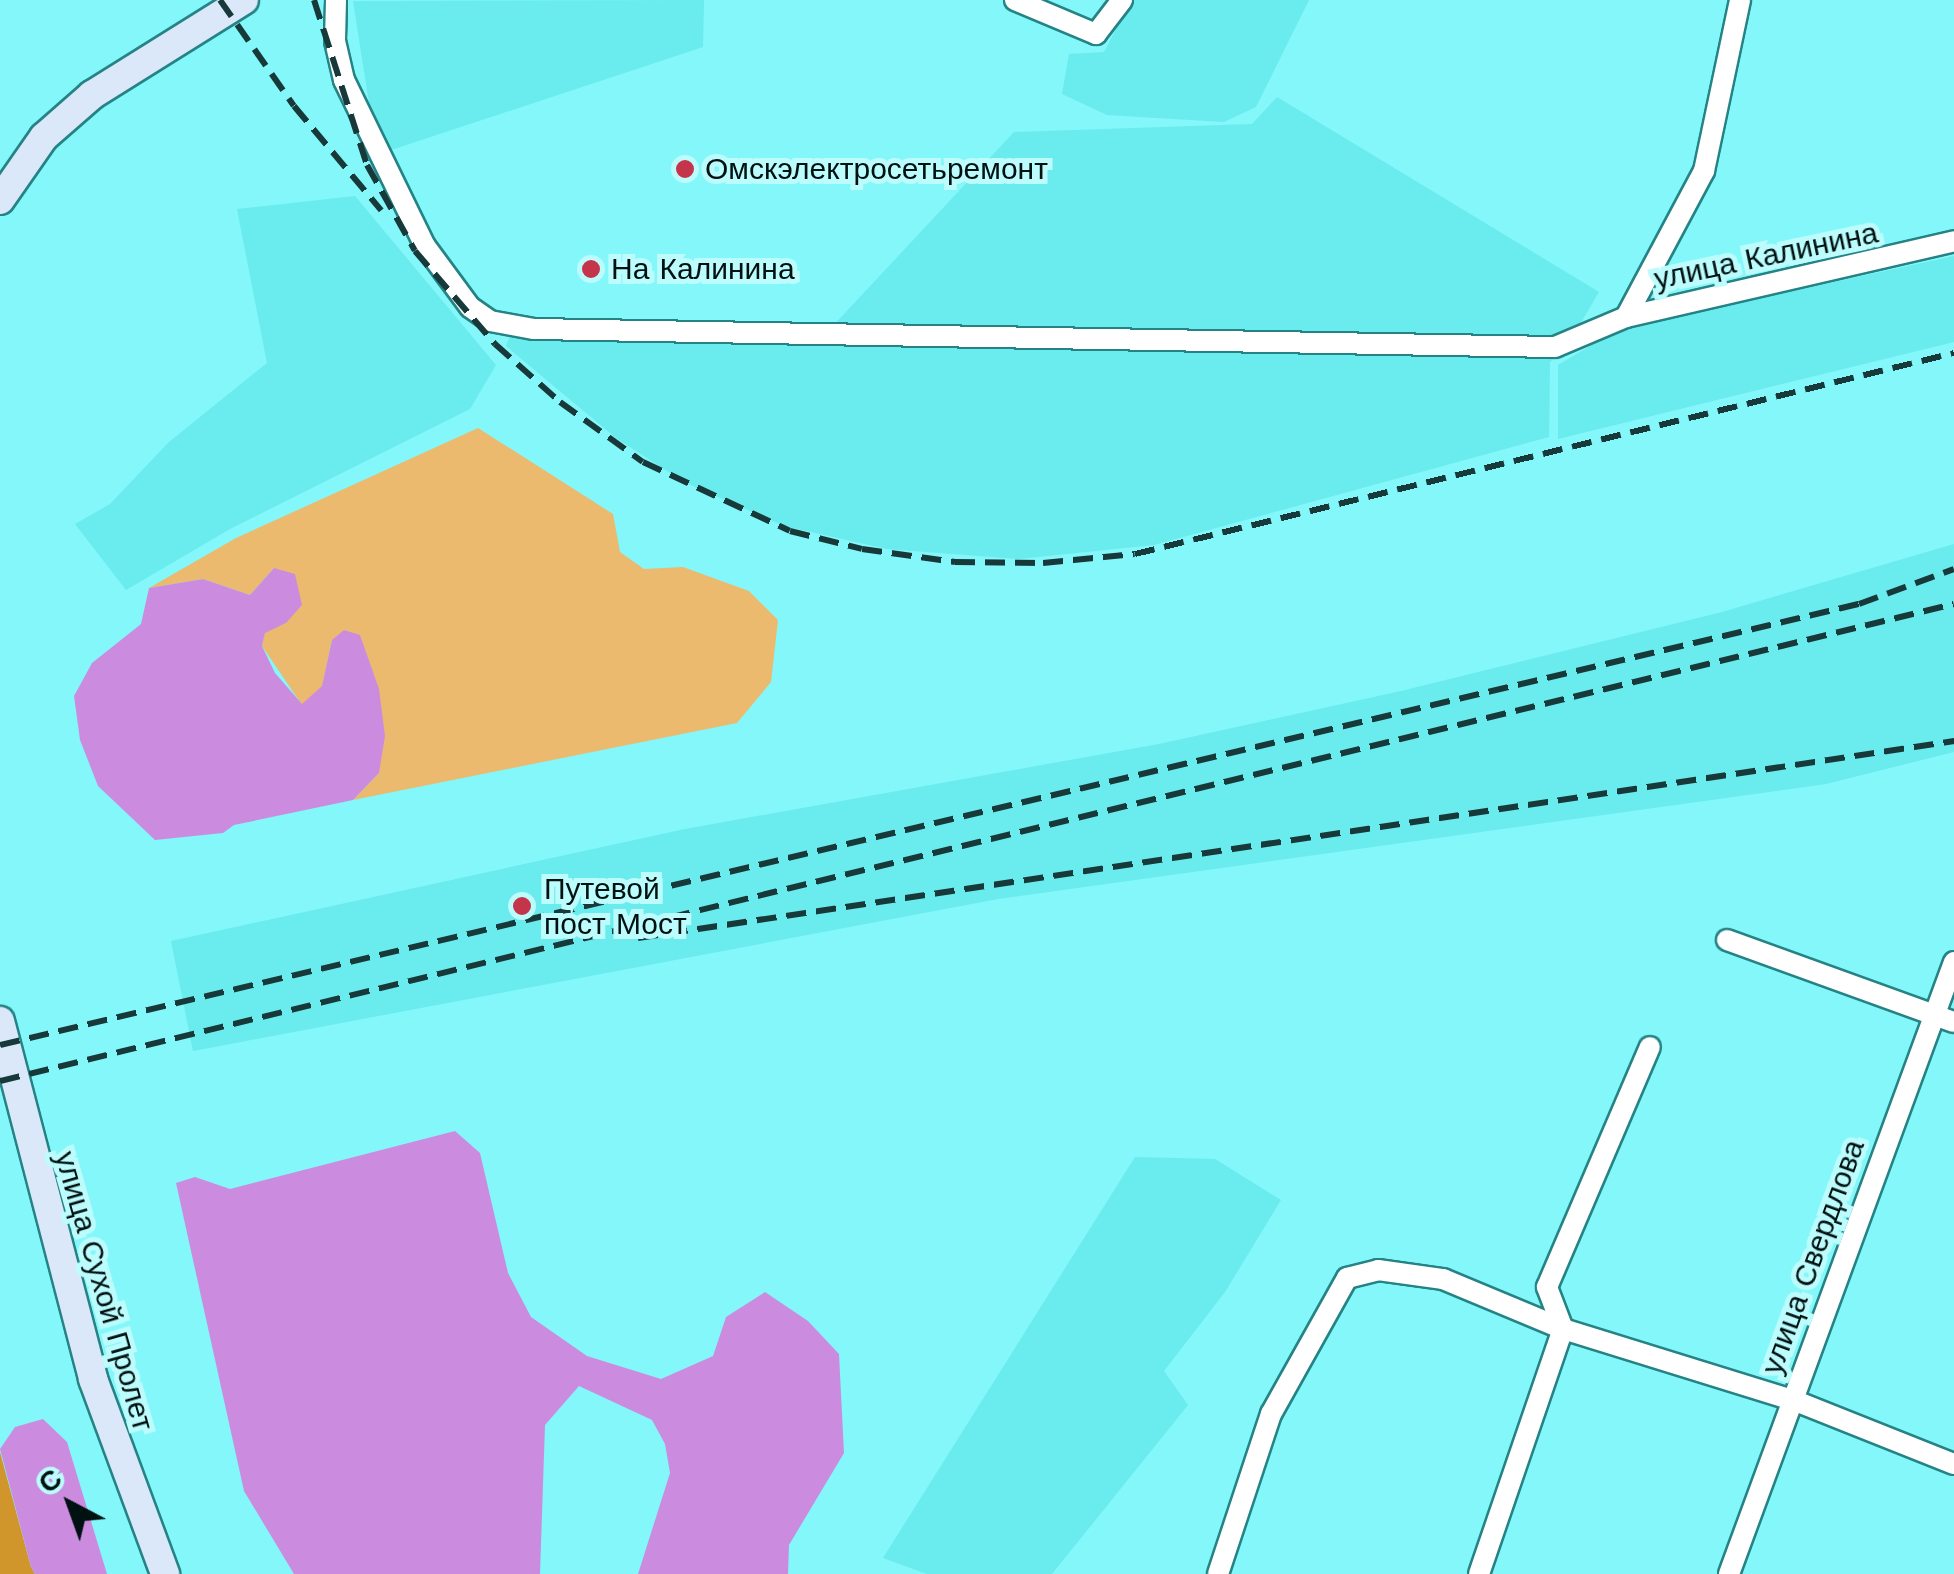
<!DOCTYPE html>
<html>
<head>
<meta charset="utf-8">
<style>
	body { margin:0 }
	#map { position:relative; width:1954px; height:1574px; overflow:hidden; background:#83f7f9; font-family:"Work Sans",sans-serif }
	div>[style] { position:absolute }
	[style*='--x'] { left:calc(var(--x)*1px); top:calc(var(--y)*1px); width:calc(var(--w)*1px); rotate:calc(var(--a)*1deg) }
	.built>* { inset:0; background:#6aebee }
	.green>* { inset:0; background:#ebba6e }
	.forest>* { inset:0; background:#d0952b }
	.water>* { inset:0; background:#cb8ce0 }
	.roads { filter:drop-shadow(2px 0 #268385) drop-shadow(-2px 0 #268385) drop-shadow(0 2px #268385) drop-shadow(0 -2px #268385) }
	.street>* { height:20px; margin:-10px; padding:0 10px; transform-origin:10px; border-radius:10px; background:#fff }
	.secondary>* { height:28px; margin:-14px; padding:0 14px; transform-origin:14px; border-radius:14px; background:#dbe8fa }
	.rail>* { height:6px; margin-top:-3px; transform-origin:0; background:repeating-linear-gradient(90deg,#17393a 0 20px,transparent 0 30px) }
	.dots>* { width:28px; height:28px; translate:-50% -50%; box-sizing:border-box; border:5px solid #bcfcfd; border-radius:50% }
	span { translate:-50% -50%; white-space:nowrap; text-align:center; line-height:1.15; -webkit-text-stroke:10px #bcfcfd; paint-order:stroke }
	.poi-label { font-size:30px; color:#001112 }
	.left { translate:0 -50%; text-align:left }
	.street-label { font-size:30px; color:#001112 }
	.north { position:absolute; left:20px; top:1454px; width:100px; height:100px; -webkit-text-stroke:8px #bcfcfd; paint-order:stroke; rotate:319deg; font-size:28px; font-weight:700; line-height:40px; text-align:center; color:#001112 }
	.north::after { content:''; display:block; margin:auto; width:35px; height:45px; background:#001112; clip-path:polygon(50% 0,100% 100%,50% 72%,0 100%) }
</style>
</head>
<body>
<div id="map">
	<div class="built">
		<i style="clip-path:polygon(704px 0,703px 47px,391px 150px,369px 103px,353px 1px)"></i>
		<i style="clip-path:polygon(1131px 0,1309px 0,1256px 107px,1224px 122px,1107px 115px,1062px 94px,1069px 54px,1104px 52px)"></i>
		<i style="clip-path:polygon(1277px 97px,1599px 292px,1566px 348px,1550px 362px,1549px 437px,1154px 545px,1018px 559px,887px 549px,784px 526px,684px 482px,616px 438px,506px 346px,511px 333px,536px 340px,817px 343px,1014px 132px,1252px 124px)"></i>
		<i style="clip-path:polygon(355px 196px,496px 365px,470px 409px,230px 529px,126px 590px,75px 524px,110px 504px,169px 442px,267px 363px,237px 209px)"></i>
		<i style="clip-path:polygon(1954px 256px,1954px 342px,1558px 439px,1558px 365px,1619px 329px)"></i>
		<i style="clip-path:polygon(1954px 544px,1954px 752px,1826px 784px,998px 899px,193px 1051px,171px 941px,685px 829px,1159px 744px,1401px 691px,1722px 612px)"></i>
		<i style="clip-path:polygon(1135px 1157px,1215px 1159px,1281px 1200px,1225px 1292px,1164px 1371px,1188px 1405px,1052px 1574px,927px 1574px,883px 1558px)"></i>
	</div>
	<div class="green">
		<i style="clip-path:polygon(478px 428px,613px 514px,620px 552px,644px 569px,683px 567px,749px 591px,778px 620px,771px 682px,737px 723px,353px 800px,379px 773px,332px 640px,322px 687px,302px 705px,262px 646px,265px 632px,286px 623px,274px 568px,250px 595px,203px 579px,149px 588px,236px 538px)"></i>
	</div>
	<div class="forest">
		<i style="clip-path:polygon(0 1452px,31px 1567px,35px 1574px,0 1574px)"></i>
	</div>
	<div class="water">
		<i style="clip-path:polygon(274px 568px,295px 574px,302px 605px,286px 623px,265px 633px,262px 646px,275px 673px,302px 704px,322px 686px,332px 640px,344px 630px,360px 635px,379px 689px,385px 736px,379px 773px,353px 800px,234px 825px,223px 833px,155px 840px,98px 786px,80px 740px,74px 696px,92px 663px,141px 624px,149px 588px,203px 579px,250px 595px)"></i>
		<i style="clip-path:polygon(455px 1131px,480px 1153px,508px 1273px,531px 1317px,587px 1356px,661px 1379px,713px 1356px,726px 1317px,765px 1292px,808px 1321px,839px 1354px,844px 1453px,789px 1545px,788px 1574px,638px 1574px,670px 1473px,665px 1444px,652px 1420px,579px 1386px,545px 1425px,540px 1574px,294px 1574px,244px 1491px,176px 1183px,195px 1177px,230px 1189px)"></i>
		<i style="clip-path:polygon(43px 1419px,67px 1442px,107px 1574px,35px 1574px,31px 1567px,0 1449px,15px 1427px)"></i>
	</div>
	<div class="roads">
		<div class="street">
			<i style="--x:336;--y:0;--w:41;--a:91.4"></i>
			<i style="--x:335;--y:41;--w:40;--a:77"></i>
			<i style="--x:344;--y:80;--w:185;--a:64"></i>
			<i style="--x:425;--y:246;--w:76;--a:53.6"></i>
			<i style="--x:470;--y:307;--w:24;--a:35"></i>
			<i style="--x:490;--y:321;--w:45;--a:10.3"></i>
			<i style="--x:534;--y:329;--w:1021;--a:1.01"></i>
			<i style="--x:1555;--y:347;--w:77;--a:-22.9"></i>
			<i style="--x:1626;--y:317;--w:337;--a:-13"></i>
			<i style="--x:1015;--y:0;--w:88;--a:22.8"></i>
			<i style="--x:1096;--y:34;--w:43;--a:-52.6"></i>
			<i style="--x:1626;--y:317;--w:166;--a:-61.9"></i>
			<i style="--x:1704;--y:171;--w:175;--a:-78.1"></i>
			<i style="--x:1727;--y:940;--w:241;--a:19.9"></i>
			<i style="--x:1218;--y:1574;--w:169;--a:-71.7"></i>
			<i style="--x:1271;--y:1414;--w:156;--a:-60.8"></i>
			<i style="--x:1347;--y:1278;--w:32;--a:-14"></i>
			<i style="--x:1378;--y:1270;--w:66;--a:7.9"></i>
			<i style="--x:1443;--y:1279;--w:130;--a:22.6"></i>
			<i style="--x:1563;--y:1329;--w:241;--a:17.2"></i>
			<i style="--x:1793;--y:1400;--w:173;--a:21.7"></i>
			<i style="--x:1479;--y:1574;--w:259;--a:-71.1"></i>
			<i style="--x:1563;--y:1329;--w:45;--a:-110.9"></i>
			<i style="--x:1547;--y:1287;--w:261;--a:-66.8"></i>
			<i style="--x:1729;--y:1574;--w:652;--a:-69.81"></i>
		</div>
		<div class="secondary">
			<i style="--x:0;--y:200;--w:77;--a:-55.1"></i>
			<i style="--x:44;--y:137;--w:64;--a:-41.2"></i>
			<i style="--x:92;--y:95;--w:179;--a:-32"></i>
			<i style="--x:0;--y:1021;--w:370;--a:75.4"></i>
			<i style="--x:93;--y:1379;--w:208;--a:69.7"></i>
		</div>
	</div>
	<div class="rail">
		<i style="--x:220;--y:0;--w:129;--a:55.1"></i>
		<i style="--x:294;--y:106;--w:136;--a:50.1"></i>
		<i style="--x:314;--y:0;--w:173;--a:72.2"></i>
		<i style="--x:367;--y:165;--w:98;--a:60.8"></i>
		<i style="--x:415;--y:251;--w:123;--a:49.3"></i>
		<i style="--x:495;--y:344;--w:87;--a:41.7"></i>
		<i style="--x:560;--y:402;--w:102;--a:35.9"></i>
		<i style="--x:643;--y:462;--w:162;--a:25.1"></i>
		<i style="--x:790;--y:531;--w:74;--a:14"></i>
		<i style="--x:862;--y:549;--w:94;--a:8"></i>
		<i style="--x:955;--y:562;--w:88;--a:0.7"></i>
		<i style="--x:1043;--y:563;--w:92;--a:-5.6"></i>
		<i style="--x:1135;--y:554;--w:843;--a:-13.79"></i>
		<i style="--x:638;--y:938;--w:1331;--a:-8.51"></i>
		<i style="--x:0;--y:1045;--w:1911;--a:-13.35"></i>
		<i style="--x:1859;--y:604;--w:101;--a:-20.2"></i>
		<i style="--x:0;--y:1081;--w:2011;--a:-13.72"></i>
	</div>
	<div class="dots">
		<i style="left:685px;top:169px;background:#c4344a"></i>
		<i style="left:591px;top:269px;background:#c4344a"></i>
		<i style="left:522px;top:906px;background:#c4344a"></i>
	</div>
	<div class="poi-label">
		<span class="left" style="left:705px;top:169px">Омскэлектросетьремонт</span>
		<span class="left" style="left:611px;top:269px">На Калинина</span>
		<span class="left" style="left:544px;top:906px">Путевой<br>пост Мост</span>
	</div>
	<div class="street-label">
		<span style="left:1766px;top:256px;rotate:-12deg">улица Калинина</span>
		<span style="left:1813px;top:1257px;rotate:-70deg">улица Свердлова</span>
		<span style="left:104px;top:1291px;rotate:74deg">улица Сухой Пролет</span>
	</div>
	<div class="north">С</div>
</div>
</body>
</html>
